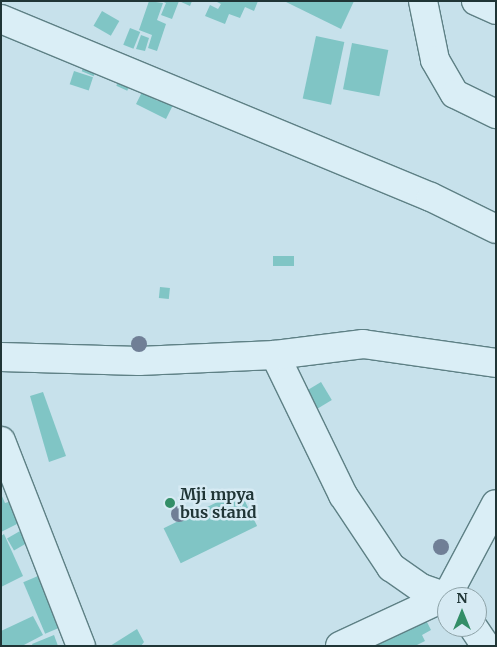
<!DOCTYPE html>
<html>
<head>
<meta charset="utf-8">
<style>
	body { margin:0 }
	#map { position:relative; width:497px; height:647px; overflow:hidden; background:#c7e1eb; font-family:Merriweather,serif }
	div>[style] { position:absolute }
	[style*='--x'] { left:calc(var(--x)*1px); top:calc(var(--y)*1px); width:calc(var(--w)*1px); rotate:calc(var(--a)*1deg) }
	.building>* { inset:0; background:#80c5c5; transform-origin:0 0 }
	.roads { filter:drop-shadow(1px 0 #5e8085) drop-shadow(-1px 0 #5e8085) drop-shadow(0 1px #5e8085) drop-shadow(0 -1px #5e8085) }
	.minor>* { height:28px; margin:-14px; padding:0 14px; transform-origin:14px; border-radius:14px; background:#daeef6 }
	.trees>* { width:16px; height:16px; margin:-8px; border-radius:50%; background:#707f96 }
	.dots>* { width:14px; height:14px; translate:-50% -50%; box-sizing:border-box; border:2px solid #d6eaf3; border-radius:50% }
	span { translate:-50% -50%; white-space:nowrap; text-align:center; line-height:1.15; -webkit-text-stroke:5px #d6eaf3; paint-order:stroke }
	.poi-label { font-size:16px; color:#203536; font-weight:700 }
	.left { translate:0 -50%; text-align:left }
	.frame { position:absolute; inset:0; border:2px solid #203536; pointer-events:none }
	.north { position:absolute; left:437px; top:587px; width:50px; height:50px; box-sizing:border-box; background:#d6eaf3; border:1px solid #8da2a7; border-radius:50%; rotate:0deg; font-size:14px; font-weight:700; line-height:20px; text-align:center; color:#203536 }
	.north::after { content:''; display:block; margin:auto; width:18px; height:22px; background:#338e67; clip-path:polygon(50% 0,100% 100%,50% 72%,0 100%) }
</style>
</head>
<body>
<div id="map">
	<div class="building">
		<i style="clip-path:polygon(149px 1px,163px 3px,157px 20px,166px 24px,157px 51px,148px 48px,152px 35px,139px 30px)"></i>
		<i style="clip-path:polygon(161px 1px,179px 1px,172px 19px,161px 15px,166px 3px)"></i>
		<i style="clip-path:polygon(179px 1px,192px 1px,190px 6px)"></i>
		<i style="clip-path:polygon(215px 1px,258px 1px,254px 11px,245px 7px,240px 18px,229px 14px,225px 24px,205px 16px,210px 5px,218px 9px,221px 4px)"></i>
		<i style="clip-path:polygon(284px 1px,354px 1px,341px 29px)"></i>
		<i style="left:102px;top:11px;width:20px;height:17px;rotate:30deg"></i>
		<i style="left:130px;top:28px;width:11px;height:18px;rotate:22deg"></i>
		<i style="clip-path:polygon(141px 35px,149px 38px,145px 51px,136px 49px)"></i>
		<i style="left:316px;top:36px;width:29px;height:64px;rotate:12deg"></i>
		<i style="left:352px;top:43px;width:37px;height:47px;rotate:11deg"></i>
		<i style="left:86px;top:61px;width:13px;height:11px;rotate:23deg"></i>
		<i style="left:74px;top:71px;width:20px;height:14px;rotate:18deg"></i>
		<i style="left:122px;top:73px;width:12px;height:14px;rotate:24deg"></i>
		<i style="clip-path:polygon(165px 88px,178px 95px,166px 119px,136px 104px,142px 92px,158px 101px)"></i>
		<i style="left:294px;top:256px;width:10px;height:21px;rotate:90deg"></i>
		<i style="left:160px;top:287px;width:10px;height:11px;rotate:6deg"></i>
		<i style="left:321px;top:382px;width:21px;height:27px;rotate:59deg"></i>
		<i style="clip-path:polygon(43px 392px,66px 456px,49px 462px,30px 396px)"></i>
		<i style="left:240px;top:491px;width:39px;height:85px;rotate:64deg"></i>
		<i style="clip-path:polygon(1px 494px,5px 503px,12px 501px,19px 523px,1px 532px)"></i>
		<i style="left:20px;top:531px;width:14px;height:15px;rotate:60deg"></i>
		<i style="clip-path:polygon(4px 534px,23px 576px,1px 587px,1px 536px)"></i>
		<i style="left:38px;top:576px;width:56px;height:16px;rotate:67deg"></i>
		<i style="clip-path:polygon(33px 616px,43px 635px,22px 646px,1px 646px,1px 631px)"></i>
		<i style="clip-path:polygon(425px 618px,431px 630px,422px 635px,425px 641px,415px 646px,372px 646px)"></i>
		<i style="clip-path:polygon(137px 629px,144px 642px,141px 646px,110px 646px)"></i>
		<i style="clip-path:polygon(54px 635px,58px 646px,33px 646px,32px 644px)"></i>
	</div>
	<div class="roads">
		<div class="minor">
			<i style="--x:423;--y:1;--w:60;--a:78.5"></i>
			<i style="--x:435;--y:60;--w:39;--a:60"></i>
			<i style="--x:455;--y:94;--w:46;--a:26"></i>
			<i style="--x:476;--y:1;--w:22;--a:24"></i>
			<i style="--x:1;--y:19;--w:465;--a:22.5"></i>
			<i style="--x:431;--y:197;--w:72;--a:26.2"></i>
			<i style="--x:275;--y:355;--w:156;--a:64.1"></i>
			<i style="--x:343;--y:495;--w:87;--a:56.3"></i>
			<i style="--x:391;--y:567;--w:37;--a:35"></i>
			<i style="--x:421;--y:588;--w:28;--a:19"></i>
			<i style="--x:1;--y:357;--w:138;--a:1.7"></i>
			<i style="--x:139;--y:361;--w:136;--a:-2.5"></i>
			<i style="--x:275;--y:355;--w:89;--a:-7.1"></i>
			<i style="--x:363;--y:344;--w:134;--a:8.1"></i>
			<i style="--x:1;--y:441;--w:220;--a:68.7"></i>
			<i style="--x:473;--y:627;--w:23;--a:56"></i>
			<i style="--x:340;--y:646;--w:118;--a:-25"></i>
			<i style="--x:447;--y:596;--w:104;--a:-62"></i>
		</div>
	</div>
	<div class="trees">
		<i style="left:139px;top:344px"></i>
		<i style="left:179px;top:514px"></i>
		<i style="left:441px;top:547px"></i>
	</div>
	<div class="dots">
		<i style="left:170px;top:503px;background:#338e67"></i>
	</div>
	<div class="poi-label">
		<span class="left" style="left:180px;top:503px">Mji mpya<br>bus stand</span>
	</div>
	<div class="frame"></div>
	<div class="north">N</div>
</div>
</body>
</html>
